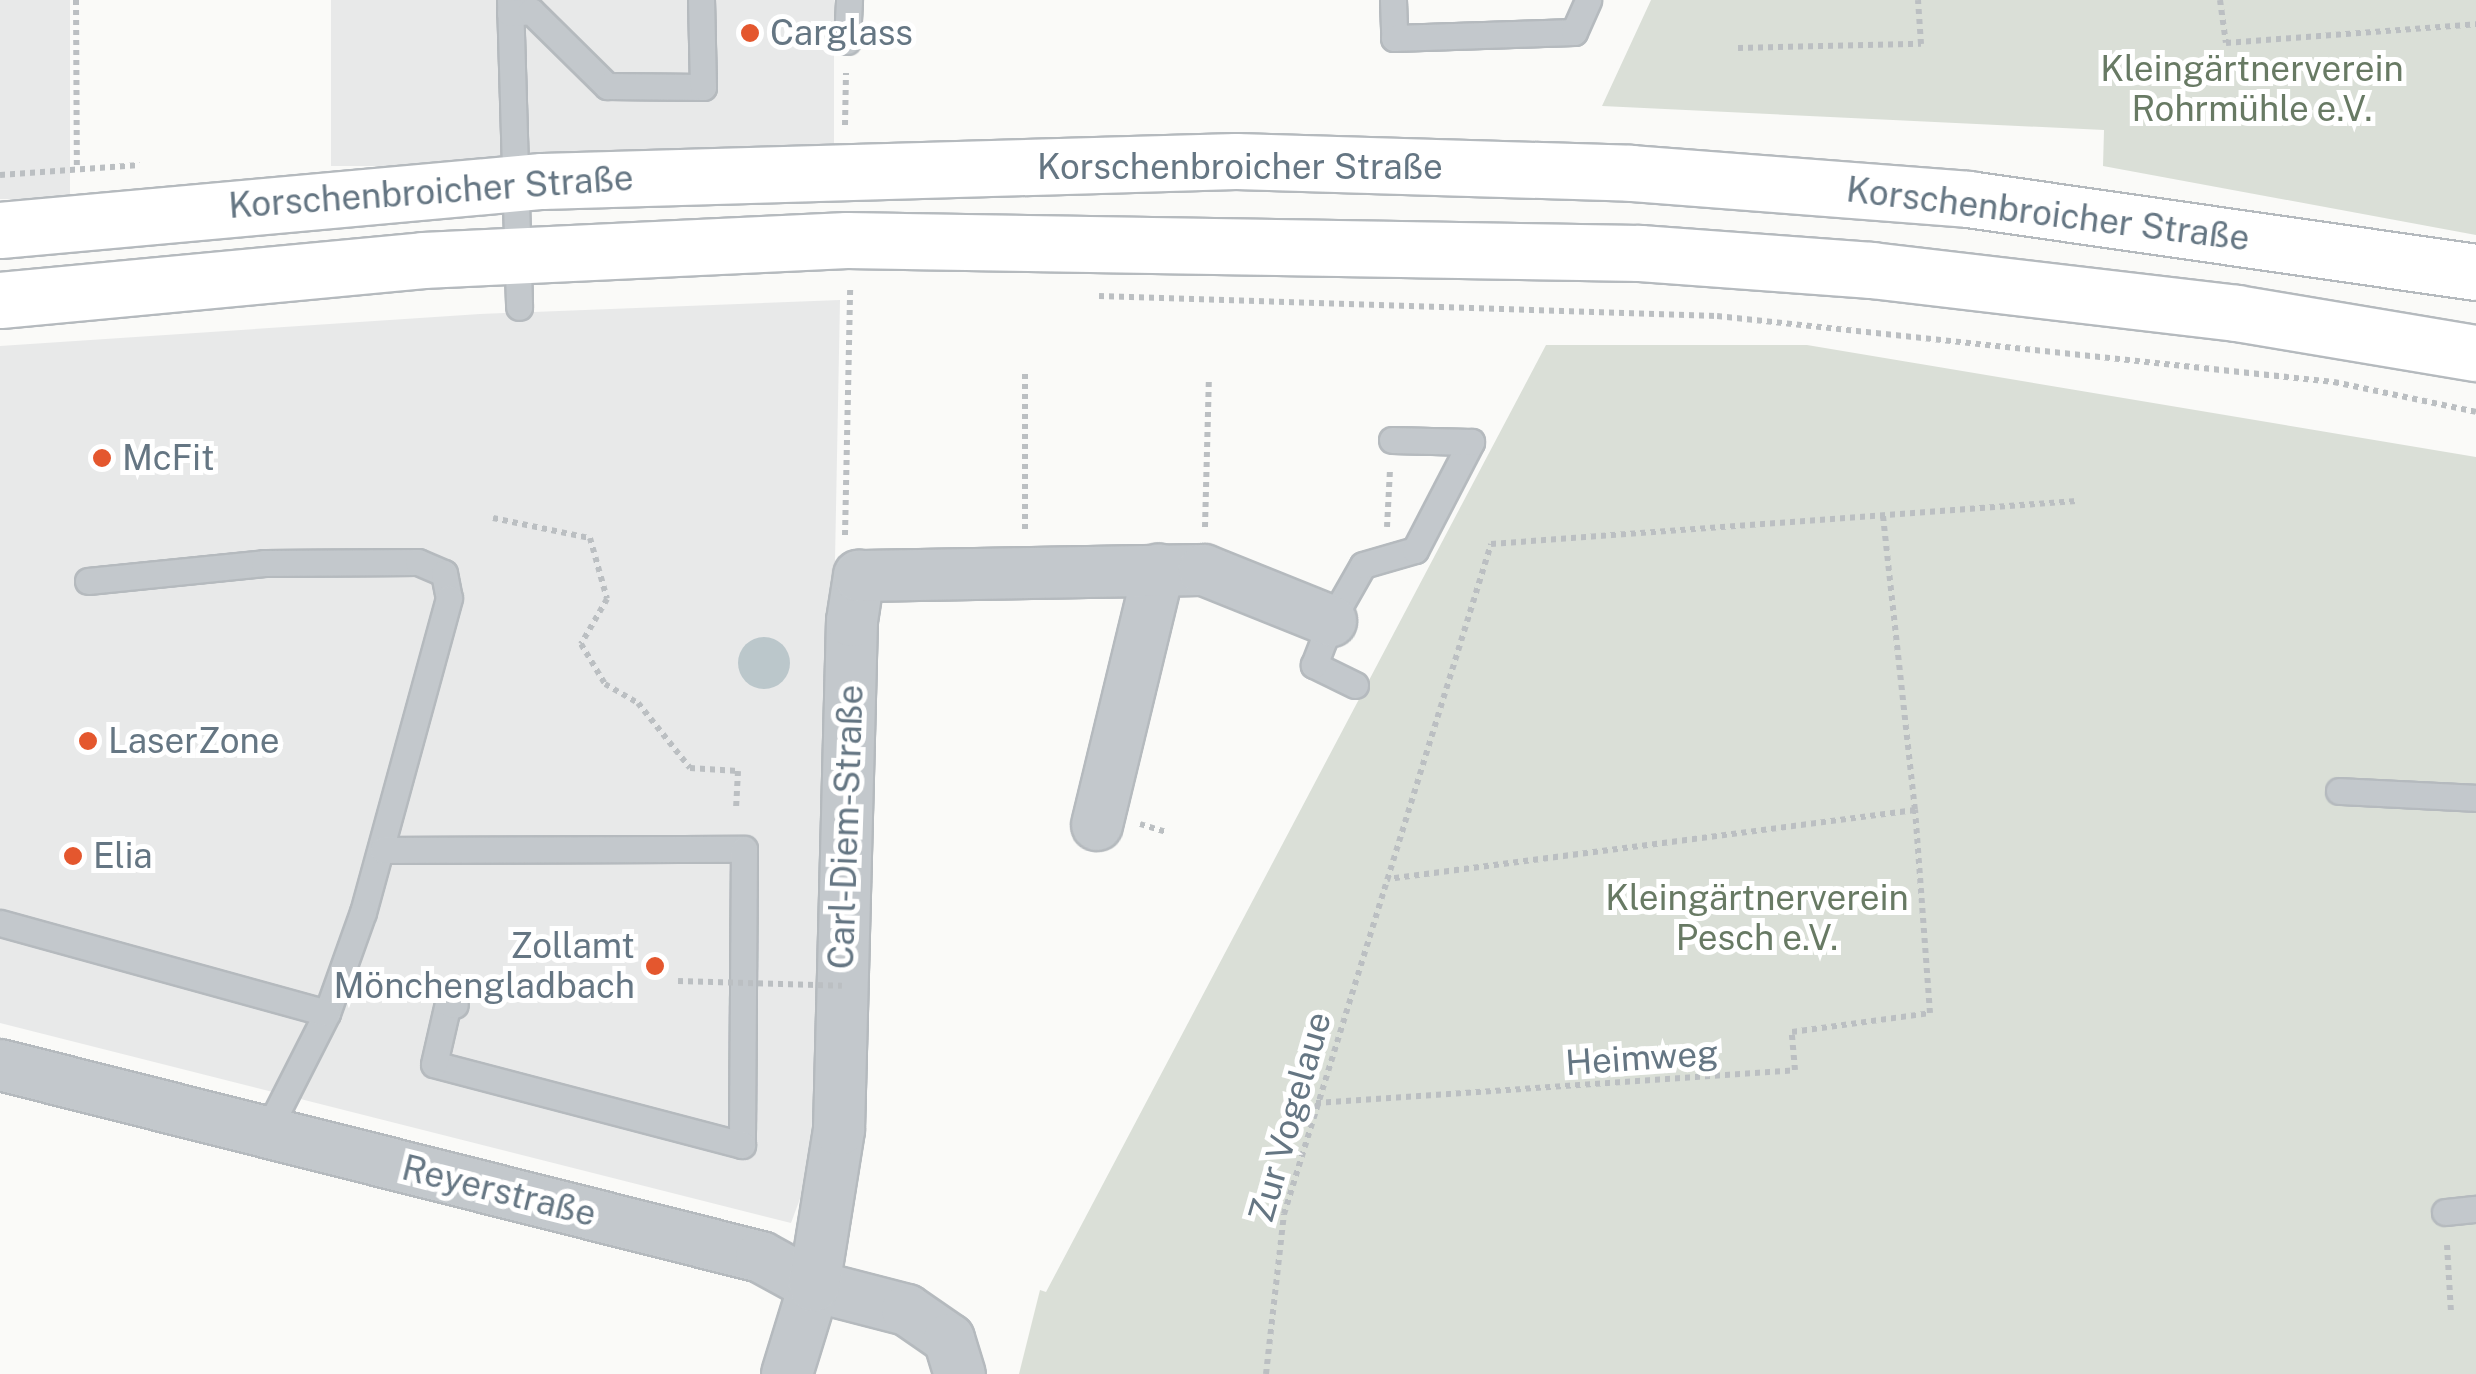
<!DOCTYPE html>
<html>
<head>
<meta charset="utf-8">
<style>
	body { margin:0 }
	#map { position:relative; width:2476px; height:1374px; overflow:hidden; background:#fafaf8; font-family:"Public Sans",sans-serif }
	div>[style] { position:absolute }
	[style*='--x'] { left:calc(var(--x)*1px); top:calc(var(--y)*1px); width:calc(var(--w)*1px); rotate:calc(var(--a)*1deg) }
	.built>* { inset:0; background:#e8e9e9; transform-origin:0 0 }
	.green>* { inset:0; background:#dadfd7 }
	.water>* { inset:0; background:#bbc7cb }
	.round { border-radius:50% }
	.path>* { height:6px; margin-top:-3px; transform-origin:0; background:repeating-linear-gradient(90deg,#bbbfc2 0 5px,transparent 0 10px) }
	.roads { filter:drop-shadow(2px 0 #b5babe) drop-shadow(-2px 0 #b5babe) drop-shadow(0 2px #b5babe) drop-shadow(0 -2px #b5babe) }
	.lane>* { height:25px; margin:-12.5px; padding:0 12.5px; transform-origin:12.5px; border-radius:12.5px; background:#c3c8cc }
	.street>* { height:50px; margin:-25px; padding:0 25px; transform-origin:25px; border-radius:25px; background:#c3c8cc }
	.primary>* { height:55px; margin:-27.5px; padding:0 27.5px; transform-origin:27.5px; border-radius:27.5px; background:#fff }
	.path-bridge>* { height:6px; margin-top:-3px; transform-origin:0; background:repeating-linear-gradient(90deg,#bbbfc2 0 5px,transparent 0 10px) }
	.dots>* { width:28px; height:28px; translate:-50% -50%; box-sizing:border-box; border:5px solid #fff; border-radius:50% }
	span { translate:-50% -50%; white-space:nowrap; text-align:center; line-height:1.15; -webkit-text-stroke:10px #fff; paint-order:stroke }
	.poi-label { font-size:35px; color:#657683 }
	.left { translate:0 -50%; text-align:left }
	.right { translate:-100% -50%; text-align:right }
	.park-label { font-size:35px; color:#687a64 }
	.street-label { font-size:35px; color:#657683 }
</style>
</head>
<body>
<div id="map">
	<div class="built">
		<i style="left:0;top:0;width:70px;height:199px"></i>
		<i style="left:331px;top:0;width:503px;height:166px"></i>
		<i style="clip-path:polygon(840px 300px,824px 1134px,791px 1223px,0 1023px,0 346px,480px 314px)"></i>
	</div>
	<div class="green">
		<i style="clip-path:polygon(1651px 0,2476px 0,2476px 235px,2103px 166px,2104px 130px,1602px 106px)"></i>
		<i style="clip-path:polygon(1546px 345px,1807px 345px,2476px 457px,2476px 1374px,1019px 1374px,1040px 1290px,1046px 1292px)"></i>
	</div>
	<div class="water">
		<i class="round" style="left:738px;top:637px;width:52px;height:52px"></i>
	</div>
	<div class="path">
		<i style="--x:76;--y:0;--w:170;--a:89.7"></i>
		<i style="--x:2220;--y:0;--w:43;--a:82.1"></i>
		<i style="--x:2226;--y:43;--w:251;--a:-4.3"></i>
		<i style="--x:1738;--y:48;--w:183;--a:-1.3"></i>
		<i style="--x:1921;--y:44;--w:44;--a:-93.9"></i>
		<i style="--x:845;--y:125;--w:52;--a:-88.9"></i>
		<i style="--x:0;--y:175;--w:140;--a:-4.1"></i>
		<i style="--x:1099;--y:296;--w:618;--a:1.85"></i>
		<i style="--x:1717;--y:316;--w:621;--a:6.11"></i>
		<i style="--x:2334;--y:382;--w:145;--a:11.9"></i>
		<i style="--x:1883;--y:516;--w:296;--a:83.8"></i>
		<i style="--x:493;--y:518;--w:99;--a:11.7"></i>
		<i style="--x:590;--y:538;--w:63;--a:74.4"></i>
		<i style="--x:607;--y:599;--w:52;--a:120"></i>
		<i style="--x:581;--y:644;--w:47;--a:59"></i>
		<i style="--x:605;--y:684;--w:38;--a:30"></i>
		<i style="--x:638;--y:703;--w:83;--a:51.3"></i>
		<i style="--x:690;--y:768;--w:48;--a:3.6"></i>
		<i style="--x:738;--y:771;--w:37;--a:93"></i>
		<i style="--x:1205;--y:527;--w:149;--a:-88.5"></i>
		<i style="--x:1387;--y:527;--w:57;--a:-87"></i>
		<i style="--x:1025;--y:529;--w:159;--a:-90"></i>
		<i style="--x:845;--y:535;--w:247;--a:-88.8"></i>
		<i style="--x:1140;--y:824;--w:27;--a:17"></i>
		<i style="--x:1316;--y:1103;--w:480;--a:-3.9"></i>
		<i style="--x:1795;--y:1070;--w:38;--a:-95"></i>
		<i style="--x:1792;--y:1032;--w:139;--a:-7.8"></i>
		<i style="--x:1930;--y:1013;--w:204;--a:-94.2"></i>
		<i style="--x:1915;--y:810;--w:532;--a:172.55"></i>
		<i style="--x:2447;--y:1245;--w:68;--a:86.6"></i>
		<i style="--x:1266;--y:1374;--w:161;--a:-83.6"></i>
		<i style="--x:1284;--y:1214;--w:701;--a:-72.83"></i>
		<i style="--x:1491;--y:544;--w:587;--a:-4.2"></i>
	</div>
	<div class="roads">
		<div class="lane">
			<i style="--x:510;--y:0;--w:307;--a:88.3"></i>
			<i style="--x:1393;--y:0;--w:38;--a:88"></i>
			<i style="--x:1394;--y:38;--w:180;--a:-1.9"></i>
			<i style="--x:1574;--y:32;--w:35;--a:-66"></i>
			<i style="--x:510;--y:13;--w:21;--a:-5"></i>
			<i style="--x:531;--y:11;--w:107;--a:44.6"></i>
			<i style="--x:607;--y:86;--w:96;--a:0.6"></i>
			<i style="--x:703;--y:87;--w:87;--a:-91.3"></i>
			<i style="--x:847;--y:41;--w:41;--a:-87.2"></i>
			<i style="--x:88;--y:581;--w:177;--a:-5.8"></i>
			<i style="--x:264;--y:563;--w:154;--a:-0.4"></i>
			<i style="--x:418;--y:562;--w:28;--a:23"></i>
			<i style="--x:444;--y:573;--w:25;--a:79"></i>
			<i style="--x:449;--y:598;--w:326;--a:105.3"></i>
			<i style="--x:363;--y:912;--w:107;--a:109.6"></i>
			<i style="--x:327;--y:1013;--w:135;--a:116.9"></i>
			<i style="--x:1355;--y:685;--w:46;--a:-154"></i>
			<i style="--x:1314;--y:665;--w:47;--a:-68.9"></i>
			<i style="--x:1331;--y:621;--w:64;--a:-60.3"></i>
			<i style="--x:1363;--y:565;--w:54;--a:-16.1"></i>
			<i style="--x:1415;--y:550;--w:122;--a:-62.6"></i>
			<i style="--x:1471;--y:442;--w:79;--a:-178.5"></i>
			<i style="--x:2339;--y:791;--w:137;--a:2.9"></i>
			<i style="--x:383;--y:850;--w:361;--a:-0.2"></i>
			<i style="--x:744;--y:849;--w:296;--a:90.4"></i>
			<i style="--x:742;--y:1145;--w:318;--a:-165.3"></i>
			<i style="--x:434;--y:1064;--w:63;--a:-77.1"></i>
			<i style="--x:448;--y:1003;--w:7;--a:16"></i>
			<i style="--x:0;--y:923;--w:339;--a:15.4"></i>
			<i style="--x:2445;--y:1212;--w:31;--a:-6"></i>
		</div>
		<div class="street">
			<i style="--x:1097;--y:825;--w:263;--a:-76.4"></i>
			<i style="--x:0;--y:1065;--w:785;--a:14.16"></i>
			<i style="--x:761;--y:1257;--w:60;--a:28.7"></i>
			<i style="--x:814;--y:1286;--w:96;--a:14.5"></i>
			<i style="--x:907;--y:1310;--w:51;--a:34.6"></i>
			<i style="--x:949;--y:1339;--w:37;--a:73"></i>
			<i style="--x:787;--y:1374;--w:92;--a:-72.9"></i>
			<i style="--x:814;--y:1286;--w:158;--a:-80.9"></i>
			<i style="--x:839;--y:1130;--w:509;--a:-88.54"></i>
			<i style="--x:852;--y:621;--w:46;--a:-81.2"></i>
			<i style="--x:859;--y:576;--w:345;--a:-1"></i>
			<i style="--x:1204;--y:570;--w:137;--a:21.9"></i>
		</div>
		<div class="primary">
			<i style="--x:0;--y:230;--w:544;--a:-5.17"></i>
			<i style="--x:542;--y:181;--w:694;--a:-1.65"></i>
			<i style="--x:1236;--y:161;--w:395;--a:1.7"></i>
			<i style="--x:1631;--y:173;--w:338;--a:4.4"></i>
			<i style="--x:1968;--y:199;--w:513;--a:8.18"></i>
			<i style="--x:0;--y:300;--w:425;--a:-5.4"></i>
			<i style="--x:423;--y:260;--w:424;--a:-2.7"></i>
			<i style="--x:847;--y:240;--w:793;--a:0.94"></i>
			<i style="--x:1640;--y:253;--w:232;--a:4.2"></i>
			<i style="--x:1871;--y:270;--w:368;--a:6.7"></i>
			<i style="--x:2236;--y:313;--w:243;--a:9.5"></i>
		</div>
	</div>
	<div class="path-bridge">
		<i style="--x:678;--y:981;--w:164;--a:1.7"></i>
	</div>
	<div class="dots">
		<i style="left:750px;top:33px;background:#e4572e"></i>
		<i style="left:102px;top:458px;background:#e4572e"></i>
		<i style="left:88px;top:741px;background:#e4572e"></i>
		<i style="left:73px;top:856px;background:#e4572e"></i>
		<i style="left:655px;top:966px;background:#e4572e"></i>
	</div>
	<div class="poi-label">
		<span class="left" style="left:770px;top:33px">Carglass</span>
		<span class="left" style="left:122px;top:458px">McFit</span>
		<span class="left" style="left:108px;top:741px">LaserZone</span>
		<span class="left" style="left:93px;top:856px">Elia</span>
		<span class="right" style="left:635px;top:966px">Zollamt<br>Mönchengladbach</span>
	</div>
	<div class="park-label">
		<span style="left:2252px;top:89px">Kleingärtnerverein<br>Rohrmühle e.V.</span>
		<span style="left:1757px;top:918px">Kleingärtnerverein<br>Pesch e.V.</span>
	</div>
	<div class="street-label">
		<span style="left:1240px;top:167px">Korschenbroicher Straße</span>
		<span style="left:431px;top:192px;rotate:-4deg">Korschenbroicher Straße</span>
		<span style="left:2048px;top:214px;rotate:7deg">Korschenbroicher Straße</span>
		<span style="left:846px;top:827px;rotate:-88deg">Carl-Diem-Straße</span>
		<span style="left:1642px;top:1058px;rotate:-4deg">Heimweg</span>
		<span style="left:1290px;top:1117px;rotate:-74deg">Zur Vogelaue</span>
		<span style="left:499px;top:1191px;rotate:14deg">Reyerstraße</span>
	</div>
</div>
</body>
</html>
